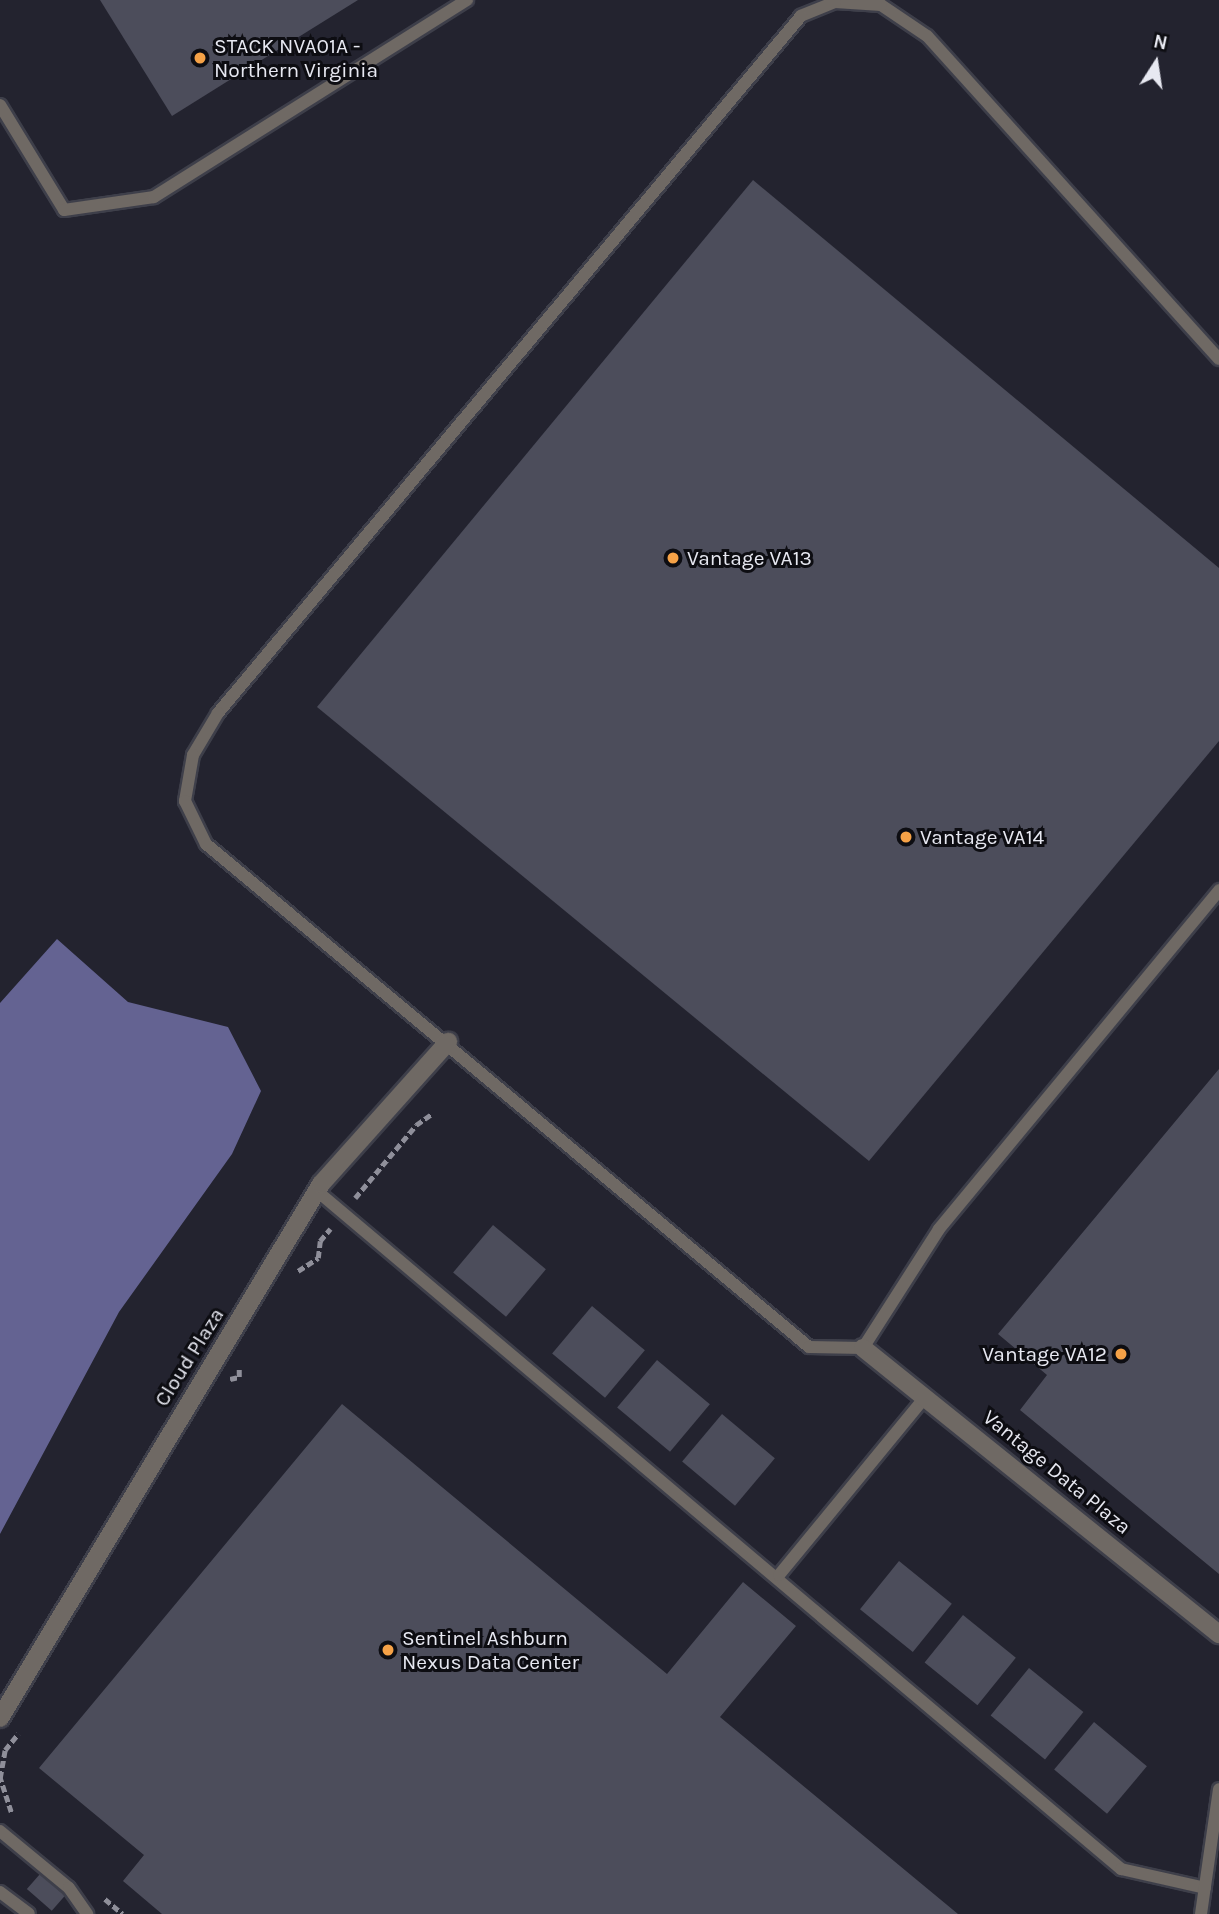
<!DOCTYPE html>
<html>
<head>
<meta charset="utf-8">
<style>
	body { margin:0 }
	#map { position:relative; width:1219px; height:1914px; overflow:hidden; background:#23232f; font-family:Karla,sans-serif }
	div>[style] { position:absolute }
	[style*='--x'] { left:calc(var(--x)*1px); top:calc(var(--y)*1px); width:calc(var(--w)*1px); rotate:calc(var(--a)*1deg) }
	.water>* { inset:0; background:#646392 }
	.building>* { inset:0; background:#4c4d5b; transform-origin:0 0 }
	.path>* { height:4.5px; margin-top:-2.25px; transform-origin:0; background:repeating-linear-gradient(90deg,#8f8f9a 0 7px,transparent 0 10.5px) }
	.roads { filter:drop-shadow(2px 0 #3e3f4a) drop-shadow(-2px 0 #3e3f4a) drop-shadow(0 2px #3e3f4a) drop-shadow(0 -2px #3e3f4a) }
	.service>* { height:12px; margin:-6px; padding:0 6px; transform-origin:6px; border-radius:6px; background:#6f6964 }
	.minor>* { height:18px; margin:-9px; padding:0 9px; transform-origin:9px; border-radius:9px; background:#6f6964 }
	.dots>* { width:19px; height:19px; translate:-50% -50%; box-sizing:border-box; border:4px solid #0d0d12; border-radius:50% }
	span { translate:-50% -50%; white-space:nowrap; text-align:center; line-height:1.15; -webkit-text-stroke:6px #0d0d12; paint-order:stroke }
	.poi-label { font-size:21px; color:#e7e8f1 }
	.left { translate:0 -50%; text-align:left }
	.right { translate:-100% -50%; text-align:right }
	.street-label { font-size:21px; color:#e7e8f1 }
	.north { position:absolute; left:1121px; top:28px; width:70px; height:70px; -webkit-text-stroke:5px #0d0d12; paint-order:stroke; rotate:12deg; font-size:19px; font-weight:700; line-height:28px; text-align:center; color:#e7e8f1 }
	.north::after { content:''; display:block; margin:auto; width:24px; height:32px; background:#e7e8f1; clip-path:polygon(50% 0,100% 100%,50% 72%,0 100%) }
</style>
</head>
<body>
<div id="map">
	<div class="water">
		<i style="clip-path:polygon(57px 939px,128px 1002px,228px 1027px,261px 1091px,232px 1154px,119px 1312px,0 1534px,0 1003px)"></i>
	</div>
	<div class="building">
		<i style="clip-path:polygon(100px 0,358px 0,172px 116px)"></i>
		<i style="clip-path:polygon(753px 180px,1219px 568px,1219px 741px,869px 1161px,317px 707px)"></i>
		<i style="clip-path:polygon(1219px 1069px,1219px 1574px,1020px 1410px,1047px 1375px,998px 1334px)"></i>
		<i style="left:493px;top:1225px;width:69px;height:62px;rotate:40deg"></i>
		<i style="left:592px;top:1306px;width:69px;height:62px;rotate:40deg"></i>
		<i style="left:657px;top:1360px;width:69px;height:62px;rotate:40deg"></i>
		<i style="clip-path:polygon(342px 1404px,667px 1674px,743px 1582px,796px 1626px,720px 1717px,958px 1914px,162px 1914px,123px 1881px,144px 1855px,39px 1768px)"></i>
		<i style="left:722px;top:1414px;width:69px;height:62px;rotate:40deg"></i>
		<i style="left:899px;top:1561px;width:68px;height:62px;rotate:39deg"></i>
		<i style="left:963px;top:1615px;width:68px;height:61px;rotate:39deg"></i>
		<i style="left:1029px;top:1668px;width:70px;height:61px;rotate:39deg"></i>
		<i style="left:1094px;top:1722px;width:69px;height:62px;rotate:40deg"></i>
		<i style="left:40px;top:1874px;width:33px;height:20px;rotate:41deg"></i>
	</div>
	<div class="path">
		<i style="--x:355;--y:1198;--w:95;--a:-50.1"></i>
		<i style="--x:416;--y:1125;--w:19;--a:-35"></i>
		<i style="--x:298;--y:1271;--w:24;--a:-33"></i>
		<i style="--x:318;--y:1258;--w:17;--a:-83"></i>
		<i style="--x:320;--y:1241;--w:16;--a:-50"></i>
		<i style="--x:230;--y:1379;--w:9;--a:-13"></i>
		<i style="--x:239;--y:1377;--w:10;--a:-90"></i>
		<i style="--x:11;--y:1812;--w:36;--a:-108"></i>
		<i style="--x:0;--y:1778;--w:28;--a:-80"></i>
		<i style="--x:5;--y:1750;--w:21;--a:-51"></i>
		<i style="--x:105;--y:1899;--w:23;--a:40"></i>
	</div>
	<div class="roads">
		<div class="service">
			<i style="--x:0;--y:105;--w:123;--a:58.6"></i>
			<i style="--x:64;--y:210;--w:91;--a:-8.2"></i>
			<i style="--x:154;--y:197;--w:370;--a:-32.2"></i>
			<i style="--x:1219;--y:359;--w:435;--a:-132.1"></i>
			<i style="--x:927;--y:36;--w:55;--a:-146"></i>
			<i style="--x:881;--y:5;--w:46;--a:-176.3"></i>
			<i style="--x:835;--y:2;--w:37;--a:158"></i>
			<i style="--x:801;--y:16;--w:909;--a:129.91"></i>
			<i style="--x:218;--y:713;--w:49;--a:120.8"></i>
			<i style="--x:193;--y:755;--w:47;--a:99.9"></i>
			<i style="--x:185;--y:801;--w:48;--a:64"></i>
			<i style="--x:206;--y:844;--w:785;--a:39.83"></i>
			<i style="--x:809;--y:1347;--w:54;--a:1.1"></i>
			<i style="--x:863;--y:1348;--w:141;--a:-57.4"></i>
			<i style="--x:939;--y:1229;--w:440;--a:-50.4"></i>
			<i style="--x:317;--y:1191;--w:1052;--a:40.14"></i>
			<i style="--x:1121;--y:1869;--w:86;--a:12.7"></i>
			<i style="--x:779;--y:1575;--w:230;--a:-50.6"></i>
			<i style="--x:0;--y:1831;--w:89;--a:39.6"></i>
			<i style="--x:69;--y:1888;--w:32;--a:55"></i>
			<i style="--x:0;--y:1892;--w:36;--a:37"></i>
			<i style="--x:1201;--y:1914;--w:126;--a:-81.8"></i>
		</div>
		<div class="minor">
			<i style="--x:863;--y:1348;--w:457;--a:38.8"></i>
			<i style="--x:0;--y:1718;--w:623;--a:-58.99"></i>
			<i style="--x:321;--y:1184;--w:191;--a:-48.2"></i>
		</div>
	</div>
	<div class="dots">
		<i style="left:200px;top:58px;background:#f6a247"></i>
		<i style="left:673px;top:558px;background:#f6a247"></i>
		<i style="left:906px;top:837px;background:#f6a247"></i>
		<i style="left:1121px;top:1354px;background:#f6a247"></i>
		<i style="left:388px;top:1650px;background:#f6a247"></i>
	</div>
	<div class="poi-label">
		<span class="left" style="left:214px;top:58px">STACK NVA01A -<br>Northern Virginia</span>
		<span class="left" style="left:687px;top:558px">Vantage VA13</span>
		<span class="left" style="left:920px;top:837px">Vantage VA14</span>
		<span class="right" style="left:1107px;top:1354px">Vantage VA12</span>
		<span class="left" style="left:402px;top:1650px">Sentinel Ashburn<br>Nexus Data Center</span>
	</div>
	<div class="street-label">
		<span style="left:189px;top:1357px;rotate:-58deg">Cloud Plaza</span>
		<span style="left:1057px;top:1472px;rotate:39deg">Vantage Data Plaza</span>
	</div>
	<div class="north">N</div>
</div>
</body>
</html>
